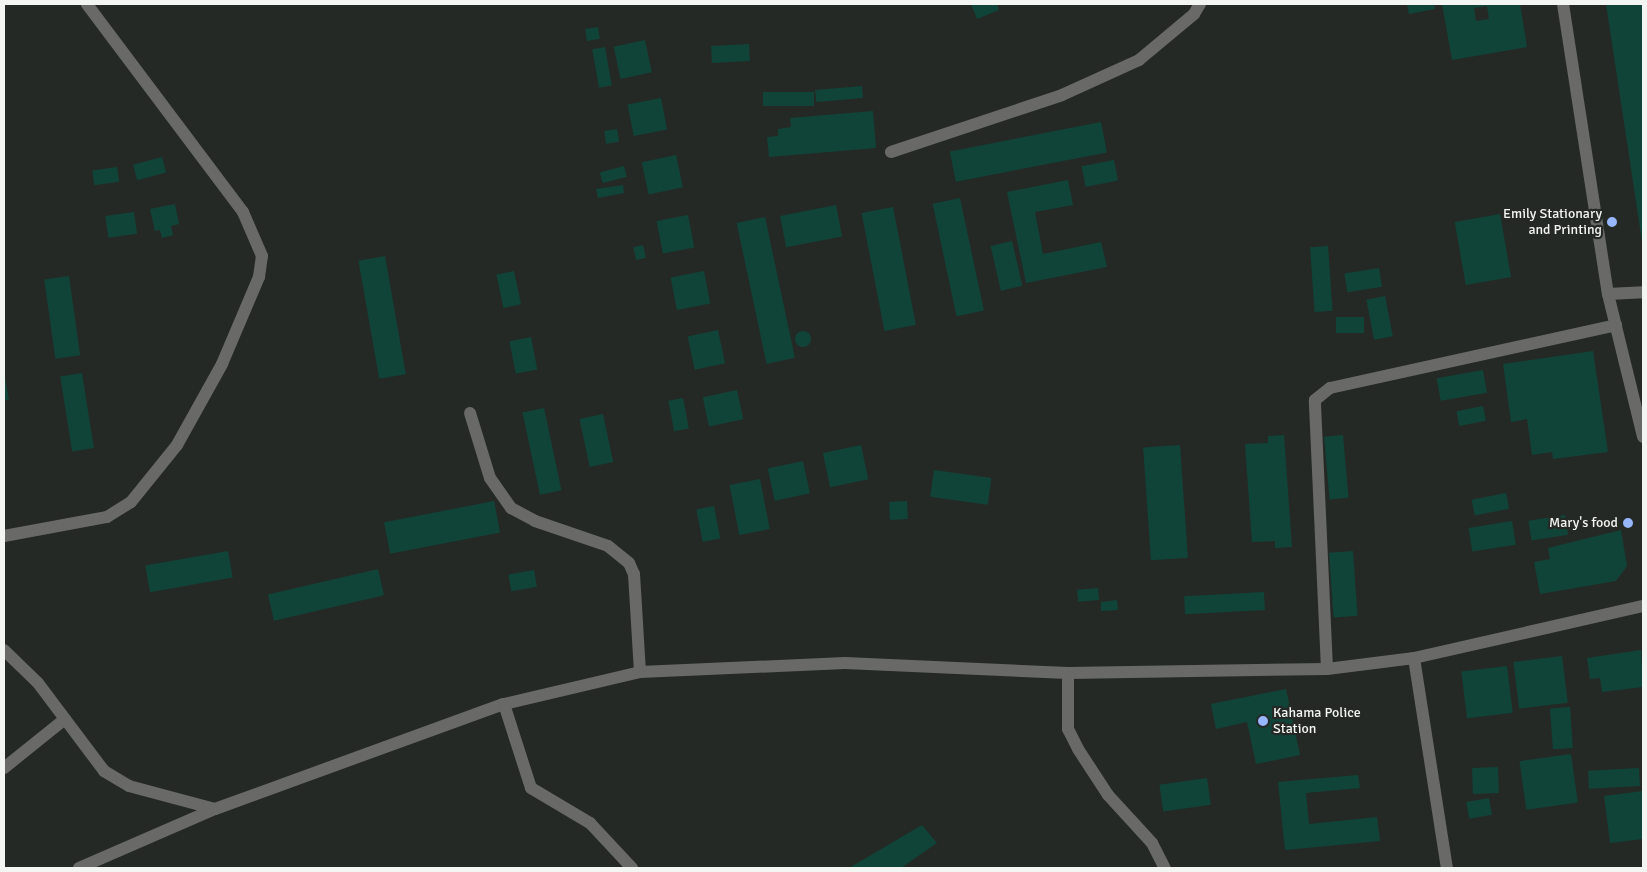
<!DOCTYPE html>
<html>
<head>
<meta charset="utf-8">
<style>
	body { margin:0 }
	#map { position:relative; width:1647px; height:872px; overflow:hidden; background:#252926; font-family:Signika,sans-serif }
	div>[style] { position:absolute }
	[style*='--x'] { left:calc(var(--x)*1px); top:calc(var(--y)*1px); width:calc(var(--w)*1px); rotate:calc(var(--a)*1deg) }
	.building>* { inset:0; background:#104438; transform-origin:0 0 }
	.round { border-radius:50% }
	.minor>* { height:12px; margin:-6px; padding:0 6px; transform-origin:6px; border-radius:6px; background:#696a68 }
	.dots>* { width:14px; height:14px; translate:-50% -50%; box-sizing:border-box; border:2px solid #252926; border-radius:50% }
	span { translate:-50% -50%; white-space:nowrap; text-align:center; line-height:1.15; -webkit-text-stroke:4.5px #252926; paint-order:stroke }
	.poi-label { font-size:14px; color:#f2f5f2 }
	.right { translate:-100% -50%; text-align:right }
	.left { translate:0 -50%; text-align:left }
	.frame { position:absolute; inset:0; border:5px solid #f2f5f2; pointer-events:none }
</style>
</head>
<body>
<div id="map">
	<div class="building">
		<i style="clip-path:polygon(971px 4px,997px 4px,999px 10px,977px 19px)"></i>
		<i style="clip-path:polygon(1407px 4px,1434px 4px,1435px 9px,1409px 14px)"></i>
		<i style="clip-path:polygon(evenodd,1442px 4px,1520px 4px,1527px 47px,1452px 60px,1442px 4px,1487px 6px,1489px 19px,1476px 21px,1474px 8px,1487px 6px)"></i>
		<i style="clip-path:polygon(1606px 4px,1643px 4px,1643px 241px,1642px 241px)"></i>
		<i style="left:598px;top:27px;width:12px;height:13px;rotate:81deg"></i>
		<i style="left:645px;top:40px;width:33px;height:32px;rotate:78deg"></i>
		<i style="left:749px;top:44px;width:17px;height:38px;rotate:87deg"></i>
		<i style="left:605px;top:47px;width:39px;height:13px;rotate:80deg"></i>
		<i style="left:862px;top:86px;width:12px;height:47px;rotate:85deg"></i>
		<i style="left:814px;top:92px;width:14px;height:51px;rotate:90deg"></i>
		<i style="left:661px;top:98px;width:32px;height:34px;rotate:79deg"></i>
		<i style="clip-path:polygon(873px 111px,876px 148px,769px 157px,767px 137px,778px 136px,778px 129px,791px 127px,790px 118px)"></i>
		<i style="left:1101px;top:122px;width:31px;height:154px;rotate:79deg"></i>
		<i style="left:617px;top:129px;width:13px;height:13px;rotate:81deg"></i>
		<i style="left:676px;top:155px;width:33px;height:35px;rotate:78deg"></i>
		<i style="left:162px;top:157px;width:16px;height:30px;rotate:75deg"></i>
		<i style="left:1114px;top:160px;width:21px;height:33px;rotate:79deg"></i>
		<i style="left:624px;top:166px;width:11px;height:25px;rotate:75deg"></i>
		<i style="left:117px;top:167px;width:15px;height:25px;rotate:82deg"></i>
		<i style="clip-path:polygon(1068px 180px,1073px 205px,1035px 212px,1043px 254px,1101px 242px,1107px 267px,1026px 283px,1007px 192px)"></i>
		<i style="clip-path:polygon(623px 185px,624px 193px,598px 198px,596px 189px)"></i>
		<i style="left:960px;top:198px;width:115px;height:28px;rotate:78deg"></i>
		<i style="clip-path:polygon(175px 204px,179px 224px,171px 226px,173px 235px,162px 238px,160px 230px,155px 231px,150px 209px)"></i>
		<i style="left:836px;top:205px;width:32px;height:57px;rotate:79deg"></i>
		<i style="left:893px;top:207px;width:120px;height:32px;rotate:79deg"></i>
		<i style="left:134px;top:212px;width:22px;height:29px;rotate:82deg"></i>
		<i style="left:1500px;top:214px;width:64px;height:46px;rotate:80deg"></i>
		<i style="left:688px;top:215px;width:33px;height:32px;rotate:79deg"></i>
		<i style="left:765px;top:217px;width:144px;height:29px;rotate:78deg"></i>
		<i style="left:1012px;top:241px;width:46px;height:22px;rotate:77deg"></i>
		<i style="left:643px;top:245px;width:13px;height:10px;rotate:77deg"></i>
		<i style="left:1328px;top:246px;width:65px;height:18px;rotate:86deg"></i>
		<i style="left:385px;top:256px;width:120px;height:27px;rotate:80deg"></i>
		<i style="left:1379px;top:268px;width:19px;height:35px;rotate:81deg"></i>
		<i style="left:514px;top:271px;width:34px;height:18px;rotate:78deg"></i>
		<i style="left:704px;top:271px;width:33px;height:34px;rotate:79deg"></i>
		<i style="left:69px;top:276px;width:80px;height:25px;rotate:82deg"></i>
		<i style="left:1385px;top:296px;width:41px;height:19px;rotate:79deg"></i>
		<i style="left:1336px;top:317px;width:28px;height:16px"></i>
		<i style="left:718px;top:330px;width:34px;height:31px;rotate:78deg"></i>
		<i class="round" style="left:795px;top:331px;width:16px;height:16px"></i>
		<i style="left:531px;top:337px;width:33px;height:22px;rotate:79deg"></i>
		<i style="clip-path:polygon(1593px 351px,1608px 452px,1553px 459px,1552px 452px,1532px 455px,1527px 419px,1511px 422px,1503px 364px)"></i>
		<i style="left:1483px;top:370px;width:23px;height:47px;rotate:80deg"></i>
		<i style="clip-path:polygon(4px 371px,9px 400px,4px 400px)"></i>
		<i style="left:82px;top:373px;width:76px;height:22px;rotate:81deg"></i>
		<i style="left:737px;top:390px;width:30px;height:35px;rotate:78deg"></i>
		<i style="left:683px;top:398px;width:31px;height:15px;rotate:79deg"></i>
		<i style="left:1483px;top:406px;width:15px;height:27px;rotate:79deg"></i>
		<i style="left:544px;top:408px;width:84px;height:22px;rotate:78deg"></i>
		<i style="left:603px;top:414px;width:49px;height:24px;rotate:78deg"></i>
		<i style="clip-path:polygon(1284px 435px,1292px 547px,1275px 548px,1275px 541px,1252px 542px,1245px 444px,1268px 443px,1268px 436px)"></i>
		<i style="left:1343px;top:435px;width:63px;height:19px;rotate:85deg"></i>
		<i style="left:861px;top:445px;width:35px;height:39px;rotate:78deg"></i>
		<i style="left:1180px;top:445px;width:113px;height:37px;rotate:86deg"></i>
		<i style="left:803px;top:461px;width:33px;height:36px;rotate:78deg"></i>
		<i style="left:934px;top:470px;width:58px;height:27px;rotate:8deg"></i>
		<i style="left:760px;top:479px;width:51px;height:31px;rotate:79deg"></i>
		<i style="left:1506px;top:493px;width:16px;height:35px;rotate:79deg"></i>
		<i style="left:494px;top:501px;width:32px;height:112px;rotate:79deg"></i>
		<i style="left:907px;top:501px;width:18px;height:18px;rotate:87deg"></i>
		<i style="left:714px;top:506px;width:33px;height:18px;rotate:79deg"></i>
		<i style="left:1565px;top:515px;width:20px;height:37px;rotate:81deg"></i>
		<i style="left:1512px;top:521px;width:24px;height:44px;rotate:81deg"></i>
		<i style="clip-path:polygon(1621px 530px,1627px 566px,1616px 581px,1540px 594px,1534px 562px,1550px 559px,1548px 548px)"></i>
		<i style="left:228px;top:551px;width:27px;height:84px;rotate:80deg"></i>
		<i style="left:1353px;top:551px;width:65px;height:24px;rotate:86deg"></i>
		<i style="left:378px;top:569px;width:27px;height:113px;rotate:77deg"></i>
		<i style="left:534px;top:570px;width:17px;height:26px;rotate:80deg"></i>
		<i style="left:1098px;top:588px;width:12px;height:21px;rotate:85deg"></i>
		<i style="left:1264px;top:592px;width:18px;height:80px;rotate:87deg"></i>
		<i style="clip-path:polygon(1117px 600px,1118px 610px,1101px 611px,1101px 602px)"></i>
		<i style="clip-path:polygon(1641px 650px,1643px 687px,1602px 692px,1600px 678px,1590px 679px,1587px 658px)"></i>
		<i style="left:1562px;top:656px;width:47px;height:49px;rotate:83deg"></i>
		<i style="left:1507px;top:666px;width:47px;height:46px;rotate:83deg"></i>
		<i style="clip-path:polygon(1286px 689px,1300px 755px,1256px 764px,1247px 722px,1216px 729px,1211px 704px)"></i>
		<i style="left:1570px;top:707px;width:41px;height:20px;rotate:86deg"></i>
		<i style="left:1571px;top:754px;width:49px;height:52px;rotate:82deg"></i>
		<i style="left:1498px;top:767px;width:26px;height:26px;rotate:88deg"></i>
		<i style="left:1639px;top:768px;width:18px;height:51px;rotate:87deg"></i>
		<i style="clip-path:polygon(1358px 775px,1360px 788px,1306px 793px,1309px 824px,1377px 817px,1380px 841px,1285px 850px,1278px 782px)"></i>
		<i style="left:1207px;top:778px;width:27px;height:48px;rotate:82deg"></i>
		<i style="clip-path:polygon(1643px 791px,1643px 839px,1610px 843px,1604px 796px)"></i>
		<i style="left:1489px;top:798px;width:17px;height:23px;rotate:80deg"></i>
		<i style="clip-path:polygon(922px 825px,937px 843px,901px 868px,849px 868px)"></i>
	</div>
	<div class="minor">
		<i style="--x:1563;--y:4;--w:293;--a:81.2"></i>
		<i style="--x:1608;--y:294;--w:147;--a:76.2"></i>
		<i style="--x:891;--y:152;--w:180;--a:-18.4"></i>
		<i style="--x:1062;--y:95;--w:85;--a:-24.4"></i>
		<i style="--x:1139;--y:60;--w:72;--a:-39.9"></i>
		<i style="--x:1194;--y:14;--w:12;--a:-59"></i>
		<i style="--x:1608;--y:294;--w:35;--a:-3"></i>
		<i style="--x:470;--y:413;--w:68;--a:72.9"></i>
		<i style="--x:490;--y:478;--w:37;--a:55"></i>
		<i style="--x:511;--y:508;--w:27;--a:28"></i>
		<i style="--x:535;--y:521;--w:77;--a:18.9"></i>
		<i style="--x:608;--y:546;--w:27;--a:39"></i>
		<i style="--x:629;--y:563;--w:12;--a:66"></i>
		<i style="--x:634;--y:574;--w:98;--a:86.5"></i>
		<i style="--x:4;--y:536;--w:105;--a:-10.5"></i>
		<i style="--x:107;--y:517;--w:28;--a:-32"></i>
		<i style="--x:131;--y:502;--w:73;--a:-51.1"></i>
		<i style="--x:177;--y:445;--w:93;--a:-60.9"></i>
		<i style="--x:222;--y:364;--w:95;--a:-67"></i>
		<i style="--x:259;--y:277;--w:21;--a:-82"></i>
		<i style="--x:262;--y:256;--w:48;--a:-113.4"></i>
		<i style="--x:243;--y:212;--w:260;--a:-126.9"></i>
		<i style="--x:4;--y:650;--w:47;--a:44.1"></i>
		<i style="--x:38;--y:683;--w:110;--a:53.1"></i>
		<i style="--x:104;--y:771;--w:29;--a:31"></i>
		<i style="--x:129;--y:786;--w:89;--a:15"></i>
		<i style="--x:1414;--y:658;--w:213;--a:81.1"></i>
		<i style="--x:1327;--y:669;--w:269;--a:-92.6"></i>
		<i style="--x:1315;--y:400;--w:19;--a:-39"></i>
		<i style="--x:1330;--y:388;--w:293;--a:-12.4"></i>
		<i style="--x:1068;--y:673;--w:56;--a:90"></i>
		<i style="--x:1068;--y:729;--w:22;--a:63"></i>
		<i style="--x:1078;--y:749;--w:55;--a:56.9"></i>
		<i style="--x:1108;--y:795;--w:65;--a:47.5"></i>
		<i style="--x:1152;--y:843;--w:28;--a:63"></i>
		<i style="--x:504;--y:704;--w:88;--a:72.2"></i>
		<i style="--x:531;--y:788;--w:69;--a:30.7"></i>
		<i style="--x:590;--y:823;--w:62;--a:47"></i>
		<i style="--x:4;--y:768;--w:78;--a:-38.8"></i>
		<i style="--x:79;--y:868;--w:148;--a:-23.5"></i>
		<i style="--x:215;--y:809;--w:307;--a:-20"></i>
		<i style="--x:504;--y:704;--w:140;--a:-13.2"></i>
		<i style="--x:640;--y:672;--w:205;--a:-2.5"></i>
		<i style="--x:845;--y:663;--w:223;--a:2.6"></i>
		<i style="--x:1068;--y:673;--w:259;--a:-0.9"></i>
		<i style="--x:1327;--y:669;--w:88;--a:-7.2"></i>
		<i style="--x:1414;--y:658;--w:235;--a:-12.8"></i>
	</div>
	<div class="dots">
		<i style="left:1612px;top:222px;background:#97b6fd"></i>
		<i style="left:1628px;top:523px;background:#97b6fd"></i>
		<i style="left:1263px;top:721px;background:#97b6fd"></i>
	</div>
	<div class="poi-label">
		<span class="right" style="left:1602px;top:222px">Emily Stationary<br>and Printing</span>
		<span class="right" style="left:1618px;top:523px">Mary's food</span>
		<span class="left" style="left:1273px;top:721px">Kahama Police<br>Station</span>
	</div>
	<div class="frame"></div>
</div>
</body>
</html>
